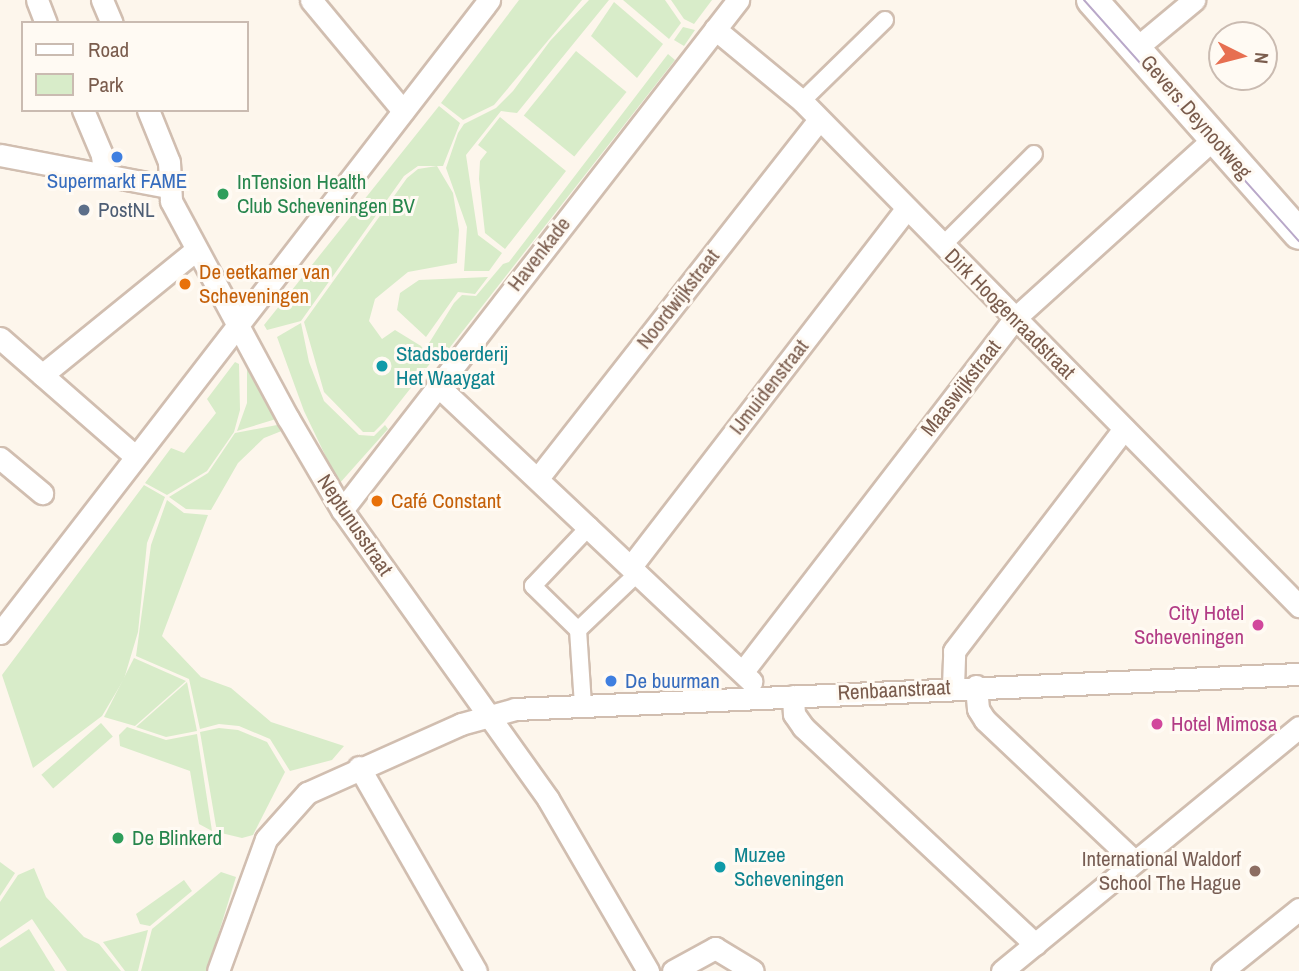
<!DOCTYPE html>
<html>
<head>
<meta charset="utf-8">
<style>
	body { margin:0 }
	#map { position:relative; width:1299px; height:971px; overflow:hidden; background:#fdf6ec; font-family:"Archivo Narrow",sans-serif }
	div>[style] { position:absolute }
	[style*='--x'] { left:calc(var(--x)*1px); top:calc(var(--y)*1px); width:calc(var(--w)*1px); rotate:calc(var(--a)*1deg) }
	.green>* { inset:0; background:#d8ecc9; transform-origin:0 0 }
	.roads { filter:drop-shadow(2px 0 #d1beb0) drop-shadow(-2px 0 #d1beb0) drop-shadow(0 2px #d1beb0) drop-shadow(0 -2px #d1beb0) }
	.pedestrian>* { height:16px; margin:-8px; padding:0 8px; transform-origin:8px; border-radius:8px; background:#fff }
	.minor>* { height:21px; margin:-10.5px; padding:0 10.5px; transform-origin:10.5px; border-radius:10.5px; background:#fff }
	.secondary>* { height:30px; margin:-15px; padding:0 15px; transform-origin:15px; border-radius:15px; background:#fff }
	.tram>* { height:2px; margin:-1px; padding:0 1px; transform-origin:1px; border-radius:1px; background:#b9a8c9 }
	.dots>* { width:19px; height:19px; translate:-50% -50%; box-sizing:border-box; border:4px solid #fffaf3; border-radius:50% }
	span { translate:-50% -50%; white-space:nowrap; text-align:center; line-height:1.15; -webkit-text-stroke:6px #fffaf3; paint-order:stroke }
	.street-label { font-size:21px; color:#7a5c4d }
	.shop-label { font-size:21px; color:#366cbe }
	.left { translate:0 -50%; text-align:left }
	.leisure-label { font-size:21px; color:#27864d }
	.service-label { font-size:21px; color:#4e5e75 }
	.food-label { font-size:21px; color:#c56008 }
	.culture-label { font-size:21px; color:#0d838f }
	.hotel-label { font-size:21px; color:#b23c85 }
	.right { translate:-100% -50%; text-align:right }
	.education-label { font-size:21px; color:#785e54 }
	.legend { position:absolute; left:21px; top:21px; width:228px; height:91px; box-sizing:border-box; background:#fffaf3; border:2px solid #cabbb1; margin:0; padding:9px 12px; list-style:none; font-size:21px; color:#7a5c4d }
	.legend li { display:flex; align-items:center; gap:14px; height:35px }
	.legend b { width:35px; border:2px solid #cabbb1 }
	.north { position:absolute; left:1208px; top:21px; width:70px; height:70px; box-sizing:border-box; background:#fffaf3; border:2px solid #cabbb1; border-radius:50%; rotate:96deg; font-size:19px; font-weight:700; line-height:28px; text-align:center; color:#7a5c4d }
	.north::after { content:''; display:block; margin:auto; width:24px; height:32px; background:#e76f51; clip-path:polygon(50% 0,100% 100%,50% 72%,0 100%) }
</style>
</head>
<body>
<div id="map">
	<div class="green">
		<i style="clip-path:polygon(519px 0,582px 0,494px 105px,463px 120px,441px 103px)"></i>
		<i style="clip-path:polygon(589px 0,609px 0,517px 113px,501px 111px,466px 155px,478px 235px,502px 253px,489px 271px,464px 271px,467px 227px,446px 168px,458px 133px,464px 124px,496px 108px,513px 91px,550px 41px)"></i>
		<i style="clip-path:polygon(623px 0,665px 0,681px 23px,669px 39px)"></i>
		<i style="clip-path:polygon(671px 0,712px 0,694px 24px,684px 19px)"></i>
		<i style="clip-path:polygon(614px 2px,663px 44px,637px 78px,591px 36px)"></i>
		<i style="clip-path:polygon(683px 27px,695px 30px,684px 46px,674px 40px)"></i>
		<i style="left:576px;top:51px;width:65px;height:83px;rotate:39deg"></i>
		<i style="clip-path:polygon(668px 54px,675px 60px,440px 360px,426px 348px,454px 303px,462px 295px,476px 296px,503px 264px,509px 262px)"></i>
		<i style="clip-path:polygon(439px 106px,460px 123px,443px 166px,418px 166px,404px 176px,301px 321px,267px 330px,264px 325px)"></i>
		<i style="clip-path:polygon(500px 117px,566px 171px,505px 249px,485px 233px,479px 179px,480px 161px,487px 152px,478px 145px)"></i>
		<i style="clip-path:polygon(437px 166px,453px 193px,459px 230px,457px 263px,408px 272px,375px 299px,369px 321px,382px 339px,395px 330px,421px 346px,432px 361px,384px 422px,374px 432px,363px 432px,324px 392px,304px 322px,407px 178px,418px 169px)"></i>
		<i style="clip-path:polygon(488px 277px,475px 294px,458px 292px,426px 337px,397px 310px,400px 293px,419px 280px)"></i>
		<i style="clip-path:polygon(301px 323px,309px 362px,324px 401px,359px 435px,374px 436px,385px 425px,388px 429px,339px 484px,304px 411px,277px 337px)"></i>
		<i style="clip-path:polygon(235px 362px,239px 364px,240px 410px,234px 432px,207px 471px,167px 495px,145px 483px,171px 448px,184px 453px,216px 413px,207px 399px)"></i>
		<i style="clip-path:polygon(247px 369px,276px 419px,237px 431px,247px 403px)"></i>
		<i style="clip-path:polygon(277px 425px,284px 430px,264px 438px,238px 463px,211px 510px,186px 509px,169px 497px,208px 473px,235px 433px)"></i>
		<i style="clip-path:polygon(144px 485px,165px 497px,147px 543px,138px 632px,124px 679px,102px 716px,33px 768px,2px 675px)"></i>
		<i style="clip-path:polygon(167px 500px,184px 513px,208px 515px,162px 636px,201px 677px,231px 688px,271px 722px,344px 746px,332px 760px,290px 771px,270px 739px,239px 726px,219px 724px,200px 729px,189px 679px,136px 656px,151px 545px)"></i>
		<i style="clip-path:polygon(134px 658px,186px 681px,135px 726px,104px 717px)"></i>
		<i style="clip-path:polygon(187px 682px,197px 731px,166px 737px,136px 727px)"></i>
		<i style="left:101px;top:723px;width:18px;height:79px;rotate:49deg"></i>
		<i style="clip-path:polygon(127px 727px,166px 740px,197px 734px,212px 831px,199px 824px,190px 771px,120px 746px,119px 735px)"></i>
		<i style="clip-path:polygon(219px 728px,238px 730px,267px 742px,285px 772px,253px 835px,242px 838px,217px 832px,200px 732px)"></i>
		<i style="clip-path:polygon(0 862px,15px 873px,0 896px)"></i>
		<i style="clip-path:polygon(34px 868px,46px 897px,84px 937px,99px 944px,121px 971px,67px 971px,32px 919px,0 941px,0 902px,18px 875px)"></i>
		<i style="clip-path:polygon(221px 872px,236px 877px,207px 971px,141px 971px,152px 929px)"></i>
		<i style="clip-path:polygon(184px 880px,192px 891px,150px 926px,140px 924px,136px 914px)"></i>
		<i style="clip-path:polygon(29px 929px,55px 971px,0 971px,0 948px)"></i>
		<i style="clip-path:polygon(148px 930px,138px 971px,125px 971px,103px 942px)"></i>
	</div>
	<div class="roads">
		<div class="pedestrian">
			<i style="--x:802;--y:101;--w:116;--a:-44.3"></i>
			<i style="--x:942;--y:246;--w:130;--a:-45"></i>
			<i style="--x:578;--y:630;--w:84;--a:-43.6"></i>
			<i style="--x:583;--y:705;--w:75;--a:-93.8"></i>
			<i style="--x:578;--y:630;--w:63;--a:-135.6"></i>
			<i style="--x:533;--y:586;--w:83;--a:-46.5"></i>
		</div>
		<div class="minor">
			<i style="--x:37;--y:0;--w:25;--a:69"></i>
			<i style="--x:102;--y:0;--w:25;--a:67"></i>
			<i style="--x:311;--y:0;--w:144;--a:50.3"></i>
			<i style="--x:715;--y:29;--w:113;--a:39.6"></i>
			<i style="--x:802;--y:101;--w:709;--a:45.46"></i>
			<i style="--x:1135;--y:49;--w:77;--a:-39.7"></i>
			<i style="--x:83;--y:110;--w:49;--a:67.1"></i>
			<i style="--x:102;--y:155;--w:19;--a:84"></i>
			<i style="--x:148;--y:110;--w:56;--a:68"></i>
			<i style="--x:169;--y:162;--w:39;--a:87"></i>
			<i style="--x:171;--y:201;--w:247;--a:61.7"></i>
			<i style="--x:288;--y:418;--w:107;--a:59.6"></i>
			<i style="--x:342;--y:510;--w:355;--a:54.5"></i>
			<i style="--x:548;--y:799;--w:199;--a:59.8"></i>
			<i style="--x:0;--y:155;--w:171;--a:10.8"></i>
			<i style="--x:0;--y:338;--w:179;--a:41.2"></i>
			<i style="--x:42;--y:375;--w:198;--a:-39.1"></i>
			<i style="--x:437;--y:385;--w:432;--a:43.3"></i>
			<i style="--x:0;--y:458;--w:55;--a:39.8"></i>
			<i style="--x:538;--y:478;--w:454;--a:-51.9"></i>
			<i style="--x:342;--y:510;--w:646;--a:-52.17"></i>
			<i style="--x:632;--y:565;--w:449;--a:-52.4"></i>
			<i style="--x:0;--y:633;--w:800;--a:-52.31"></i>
			<i style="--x:744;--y:670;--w:443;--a:-52.4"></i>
			<i style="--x:1014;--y:319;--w:270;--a:-42.1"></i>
			<i style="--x:976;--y:686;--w:23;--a:85"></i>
			<i style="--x:978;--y:709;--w:13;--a:58"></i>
			<i style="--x:985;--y:720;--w:205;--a:43.4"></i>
			<i style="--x:953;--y:687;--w:36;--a:-88"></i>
			<i style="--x:954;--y:651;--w:280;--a:-52.6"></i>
			<i style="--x:793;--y:696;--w:18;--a:87"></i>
			<i style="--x:794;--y:714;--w:16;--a:55"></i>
			<i style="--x:803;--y:727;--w:318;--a:43.1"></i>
			<i style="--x:359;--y:767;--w:235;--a:60.2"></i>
			<i style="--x:218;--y:971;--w:140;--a:-70"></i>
			<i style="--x:266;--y:839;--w:62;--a:-48.3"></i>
			<i style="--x:307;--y:793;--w:169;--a:-24.1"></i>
			<i style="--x:461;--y:724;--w:56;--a:-15.5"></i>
			<i style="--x:515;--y:709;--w:785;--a:-2.56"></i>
			<i style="--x:673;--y:971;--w:48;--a:-28.7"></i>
			<i style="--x:715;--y:948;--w:44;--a:31.2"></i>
			<i style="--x:1002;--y:971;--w:384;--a:-39.4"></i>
			<i style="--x:1222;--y:971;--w:99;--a:-38.8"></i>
		</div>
		<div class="secondary">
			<i style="--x:1092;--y:0;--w:312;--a:48.5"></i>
		</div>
	</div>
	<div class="tram">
		<i style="--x:1084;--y:0;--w:323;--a:48.3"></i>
	</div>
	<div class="dots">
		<i style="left:117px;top:157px;background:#3f7fe0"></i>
		<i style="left:223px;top:194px;background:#2e9e5b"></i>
		<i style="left:84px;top:210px;background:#5c6f8a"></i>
		<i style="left:185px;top:284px;background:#e8710a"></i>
		<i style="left:382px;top:366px;background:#0f9aa8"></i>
		<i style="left:377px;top:501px;background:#e8710a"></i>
		<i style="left:1258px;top:625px;background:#d1479c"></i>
		<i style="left:611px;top:681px;background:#3f7fe0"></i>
		<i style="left:1157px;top:724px;background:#d1479c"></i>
		<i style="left:118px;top:838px;background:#2e9e5b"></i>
		<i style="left:720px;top:867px;background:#0f9aa8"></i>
		<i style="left:1255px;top:871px;background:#8d6e63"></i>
	</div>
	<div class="street-label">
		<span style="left:1196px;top:117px;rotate:49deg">Gevers Deynootweg</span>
		<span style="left:539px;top:254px;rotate:-52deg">Havenkade</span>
		<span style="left:678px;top:299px;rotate:-52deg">Noordwijkstraat</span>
		<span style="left:1010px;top:314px;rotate:45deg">Dirk Hoogenraadstraat</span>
		<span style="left:769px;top:387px;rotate:-52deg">IJmuidenstraat</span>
		<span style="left:961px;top:388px;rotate:-52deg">Maaswijkstraat</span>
		<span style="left:355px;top:525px;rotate:56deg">Neptunusstraat</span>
		<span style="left:894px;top:690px;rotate:-3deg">Renbaanstraat</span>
	</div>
	<div class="shop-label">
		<span style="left:117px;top:181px">Supermarkt FAME</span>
		<span class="left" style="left:625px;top:681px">De buurman</span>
	</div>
	<div class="leisure-label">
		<span class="left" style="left:237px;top:194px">InTension Health<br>Club Scheveningen BV</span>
		<span class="left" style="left:132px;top:838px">De Blinkerd</span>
	</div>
	<div class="service-label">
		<span class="left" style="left:98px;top:210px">PostNL</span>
	</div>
	<div class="food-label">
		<span class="left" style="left:199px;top:284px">De eetkamer van<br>Scheveningen</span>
		<span class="left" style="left:391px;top:501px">Café Constant</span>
	</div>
	<div class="culture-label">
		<span class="left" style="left:396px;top:366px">Stadsboerderij<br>Het Waaygat</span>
		<span class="left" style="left:734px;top:867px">Muzee<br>Scheveningen</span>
	</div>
	<div class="hotel-label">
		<span class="right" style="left:1244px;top:625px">City Hotel<br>Scheveningen</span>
		<span class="left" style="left:1171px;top:724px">Hotel Mimosa</span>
	</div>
	<div class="education-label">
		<span class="right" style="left:1241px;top:871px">International Waldorf<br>School The Hague</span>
	</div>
	<ul class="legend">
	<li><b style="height:9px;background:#fff"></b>Road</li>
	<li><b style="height:19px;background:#d8ecc9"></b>Park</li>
	</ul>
	<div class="north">N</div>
</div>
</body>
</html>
